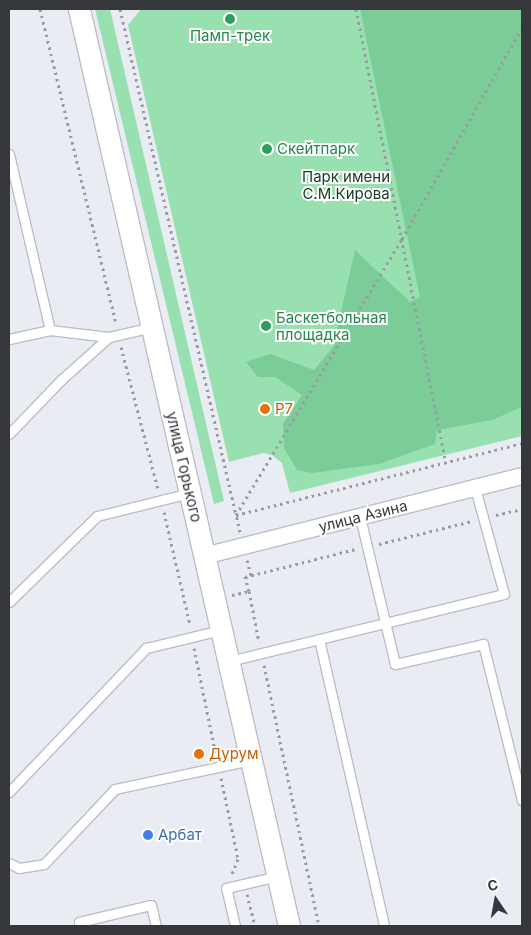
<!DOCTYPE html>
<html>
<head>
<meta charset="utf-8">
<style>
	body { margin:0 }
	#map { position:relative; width:531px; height:935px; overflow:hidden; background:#e9ecf3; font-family:Inter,sans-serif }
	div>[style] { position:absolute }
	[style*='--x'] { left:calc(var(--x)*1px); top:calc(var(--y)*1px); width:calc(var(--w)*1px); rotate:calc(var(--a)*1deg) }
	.green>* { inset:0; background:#98e0b0 }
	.forest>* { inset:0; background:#7bcc97 }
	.path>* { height:3px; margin-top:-1.5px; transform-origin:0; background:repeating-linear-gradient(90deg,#999ba1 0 2.5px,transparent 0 6.5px) }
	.roads { filter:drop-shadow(1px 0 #bcbec5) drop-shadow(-1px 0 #bcbec5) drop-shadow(0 1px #bcbec5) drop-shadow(0 -1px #bcbec5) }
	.service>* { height:9px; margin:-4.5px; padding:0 4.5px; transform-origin:4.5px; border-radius:4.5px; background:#fff }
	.minor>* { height:16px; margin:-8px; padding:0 8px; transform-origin:8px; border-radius:8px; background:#fff }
	.tertiary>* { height:21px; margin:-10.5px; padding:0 10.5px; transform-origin:10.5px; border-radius:10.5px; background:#fff }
	.dots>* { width:14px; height:14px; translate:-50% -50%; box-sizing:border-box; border:2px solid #fff; border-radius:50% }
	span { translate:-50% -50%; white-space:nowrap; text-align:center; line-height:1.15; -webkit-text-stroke:4px #fff; paint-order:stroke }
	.leisure-label { font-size:15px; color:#27864d }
	.left { translate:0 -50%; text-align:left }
	.park-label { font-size:15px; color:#163923 }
	.food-label { font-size:15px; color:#c56008 }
	.street-label { font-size:15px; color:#36373a }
	.shop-label { font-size:15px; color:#366cbe }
	.frame { position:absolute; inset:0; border:10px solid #36373a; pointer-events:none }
	.north { position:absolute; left:471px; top:875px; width:50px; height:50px; -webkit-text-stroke:4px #fff; paint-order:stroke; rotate:348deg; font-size:14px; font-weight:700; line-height:20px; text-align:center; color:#36373a }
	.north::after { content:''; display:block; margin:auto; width:18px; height:22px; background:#36373a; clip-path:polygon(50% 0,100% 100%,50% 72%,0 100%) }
</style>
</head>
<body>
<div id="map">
	<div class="green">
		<i style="clip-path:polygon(95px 9px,110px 9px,224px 501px,214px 504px)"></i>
		<i style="clip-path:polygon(141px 9px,522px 9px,522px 436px,290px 493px,282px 463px,272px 455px,263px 453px,229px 462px,128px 25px)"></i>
	</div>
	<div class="forest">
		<i style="clip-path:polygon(360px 9px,522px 9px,522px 407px,492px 420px,437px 430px,435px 444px,379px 464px,312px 473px,297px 470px,284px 448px,283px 424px,302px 395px,275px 377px,258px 377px,246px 362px,270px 354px,314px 370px,333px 347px,355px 250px,410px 302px,420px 297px)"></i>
	</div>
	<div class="path">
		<i style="--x:40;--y:9;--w:324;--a:76.4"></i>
		<i style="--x:120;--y:9;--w:519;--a:77.09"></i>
		<i style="--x:236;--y:515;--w:295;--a:-14.1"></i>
		<i style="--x:356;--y:9;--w:462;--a:78.8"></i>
		<i style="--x:121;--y:347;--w:147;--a:75.4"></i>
		<i style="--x:164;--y:512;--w:116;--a:77"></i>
		<i style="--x:496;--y:515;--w:27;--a:-13"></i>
		<i style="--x:240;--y:532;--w:17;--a:-103"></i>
		<i style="--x:236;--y:515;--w:322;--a:-59"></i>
		<i style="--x:402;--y:239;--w:243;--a:-60.4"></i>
		<i style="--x:379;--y:544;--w:96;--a:-13.9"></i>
		<i style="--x:247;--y:560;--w:16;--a:75"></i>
		<i style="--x:249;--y:591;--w:52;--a:78.9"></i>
		<i style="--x:232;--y:595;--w:17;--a:-13"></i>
		<i style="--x:249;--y:591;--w:15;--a:-106"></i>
		<i style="--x:245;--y:577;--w:114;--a:-14.2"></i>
		<i style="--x:194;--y:648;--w:109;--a:78.4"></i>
		<i style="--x:264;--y:665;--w:267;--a:78.1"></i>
		<i style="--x:221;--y:778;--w:83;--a:78.1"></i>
		<i style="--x:238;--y:859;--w:16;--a:112"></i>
		<i style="--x:247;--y:894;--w:33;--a:76"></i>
	</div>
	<div class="roads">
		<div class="service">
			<i style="--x:9;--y:154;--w:181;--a:76.9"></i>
			<i style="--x:9;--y:339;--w:42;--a:-12.4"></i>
			<i style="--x:50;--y:330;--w:59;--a:6.8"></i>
			<i style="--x:9;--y:434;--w:76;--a:-46.1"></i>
			<i style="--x:62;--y:379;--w:63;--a:-41.8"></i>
			<i style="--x:109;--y:337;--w:44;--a:-13.1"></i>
			<i style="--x:360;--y:517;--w:151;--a:76.6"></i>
			<i style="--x:395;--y:664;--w:90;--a:-12.8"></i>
			<i style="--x:483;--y:644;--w:161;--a:76"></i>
			<i style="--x:9;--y:602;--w:123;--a:-44.3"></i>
			<i style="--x:97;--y:516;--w:96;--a:-13.9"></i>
			<i style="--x:319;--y:639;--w:294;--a:77.2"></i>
			<i style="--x:229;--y:661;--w:283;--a:-13.7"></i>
			<i style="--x:504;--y:594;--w:110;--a:-105.3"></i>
			<i style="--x:9;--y:792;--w:199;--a:-46.4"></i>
			<i style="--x:146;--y:648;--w:77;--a:-13.5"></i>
			<i style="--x:9;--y:863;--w:11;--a:27"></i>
			<i style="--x:19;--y:868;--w:25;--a:-9"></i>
			<i style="--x:44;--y:864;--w:103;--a:-46.6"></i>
			<i style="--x:115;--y:789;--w:139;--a:-12"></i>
			<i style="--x:80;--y:926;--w:4;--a:-104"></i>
			<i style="--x:79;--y:922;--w:74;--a:-13.3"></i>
			<i style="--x:151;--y:905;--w:22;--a:77"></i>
			<i style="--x:235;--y:926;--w:39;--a:-103"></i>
			<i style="--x:226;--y:888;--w:53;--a:-13"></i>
		</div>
		<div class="minor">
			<i style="--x:204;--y:556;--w:328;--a:-14.1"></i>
		</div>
		<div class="tertiary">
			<i style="--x:79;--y:9;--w:941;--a:77.1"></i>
		</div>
	</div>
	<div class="dots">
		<i style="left:230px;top:19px;background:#2e9e5b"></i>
		<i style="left:267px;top:149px;background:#2e9e5b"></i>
		<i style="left:266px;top:326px;background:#2e9e5b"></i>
		<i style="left:265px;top:409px;background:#e8710a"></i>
		<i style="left:199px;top:754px;background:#e8710a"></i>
		<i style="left:148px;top:835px;background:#3f7fe0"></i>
	</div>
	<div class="leisure-label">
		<span style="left:230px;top:36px">Памп-трек</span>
		<span class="left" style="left:277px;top:149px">Скейтпарк</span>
		<span class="left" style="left:276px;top:326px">Баскетбольная<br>площадка</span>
	</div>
	<div class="park-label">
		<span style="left:346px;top:185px">Парк имени<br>С.М.Кирова</span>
	</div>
	<div class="food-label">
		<span class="left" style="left:275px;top:409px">Р7</span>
		<span class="left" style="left:209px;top:754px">Дурум</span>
	</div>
	<div class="street-label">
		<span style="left:184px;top:467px;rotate:77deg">улица Горького</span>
		<span style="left:363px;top:516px;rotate:-14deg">улица Азина</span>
	</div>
	<div class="shop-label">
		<span class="left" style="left:158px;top:835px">Арбат</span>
	</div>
	<div class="frame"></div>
	<div class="north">С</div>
</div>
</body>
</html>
